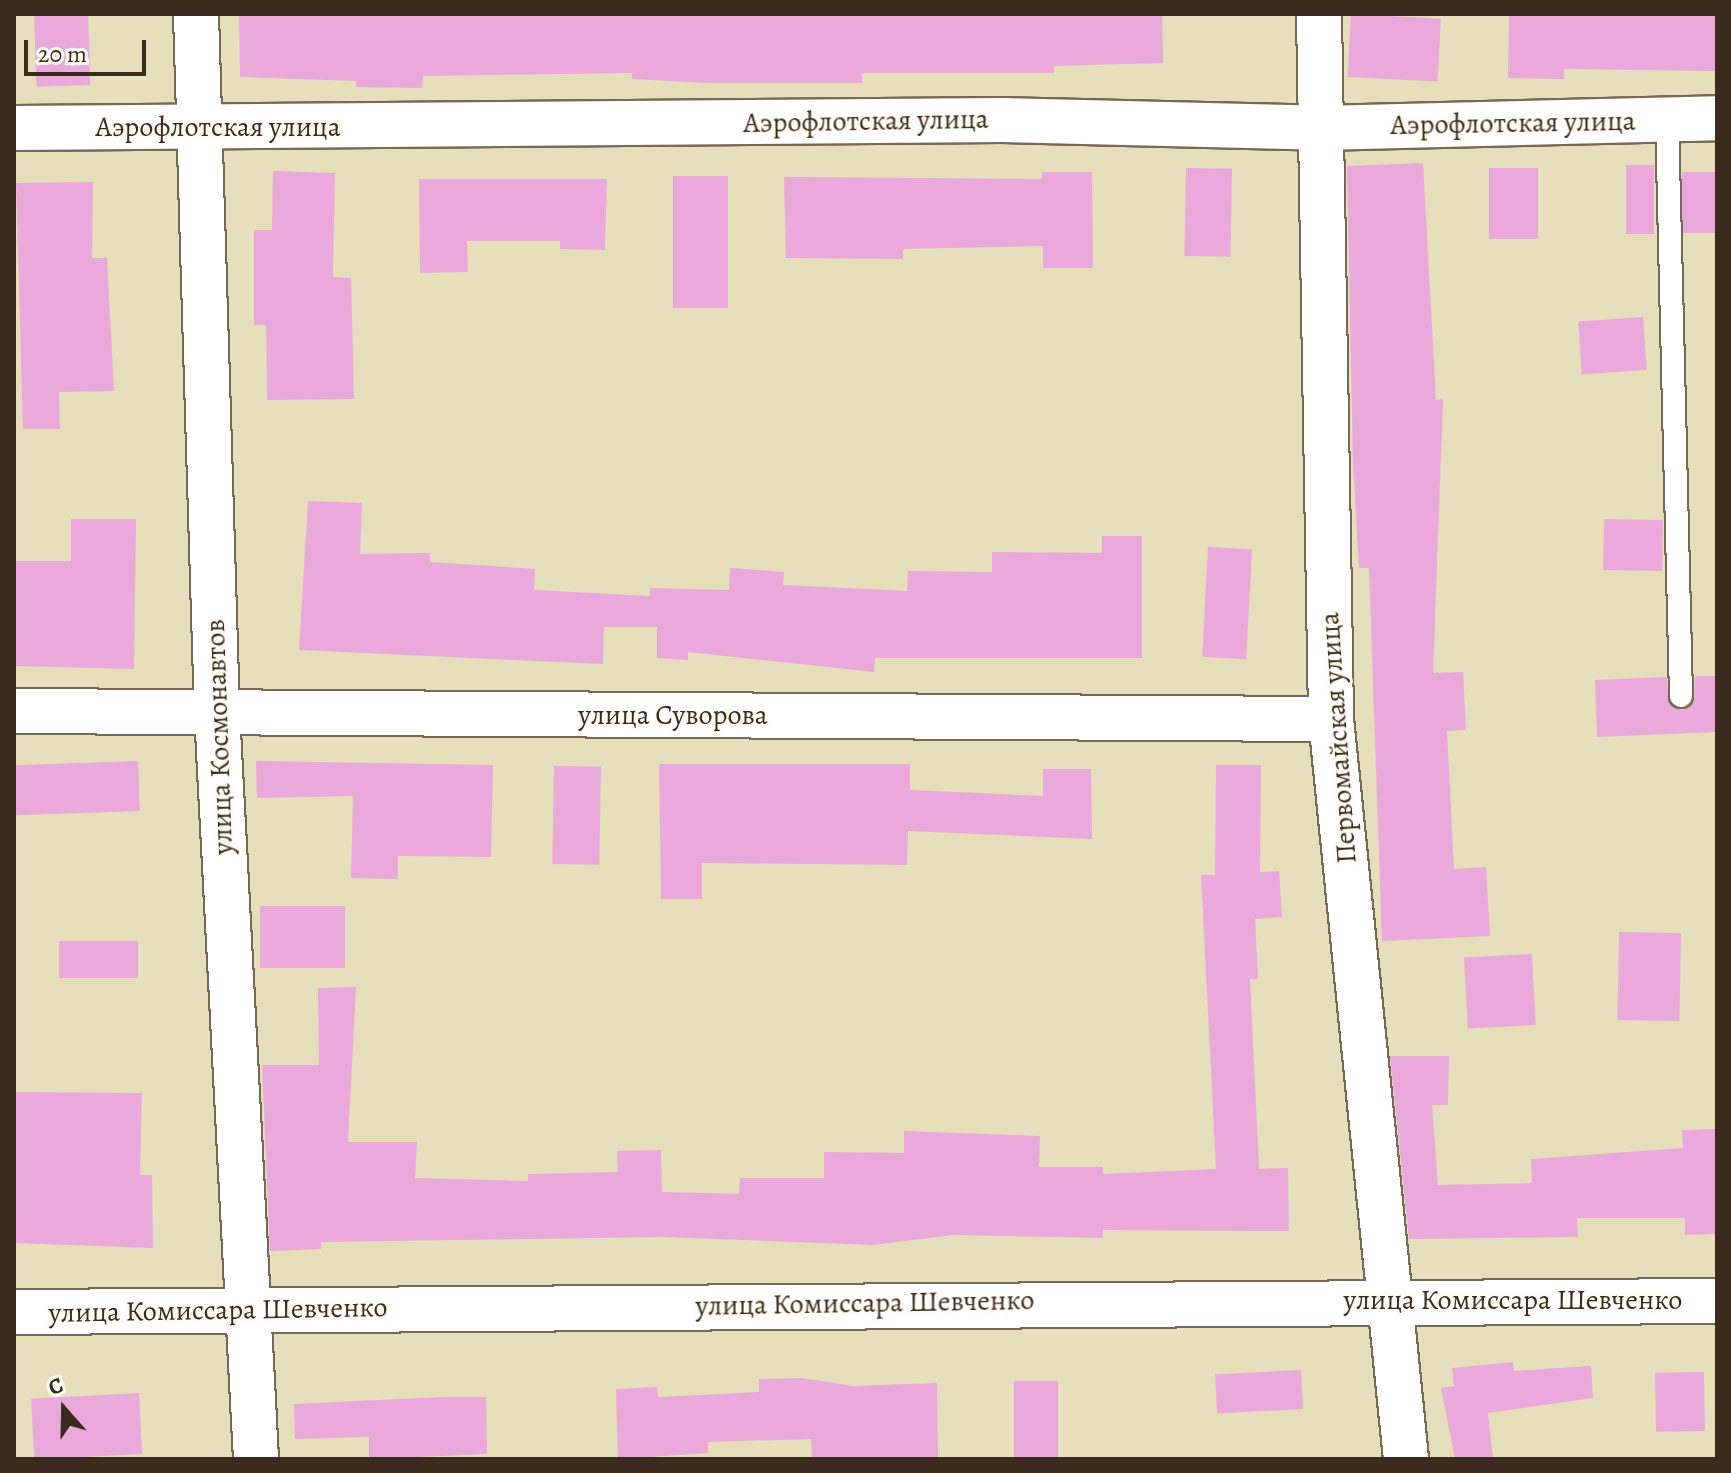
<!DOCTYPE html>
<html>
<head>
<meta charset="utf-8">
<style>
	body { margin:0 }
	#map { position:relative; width:1731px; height:1473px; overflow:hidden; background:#e6dfbb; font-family:Alegreya,serif }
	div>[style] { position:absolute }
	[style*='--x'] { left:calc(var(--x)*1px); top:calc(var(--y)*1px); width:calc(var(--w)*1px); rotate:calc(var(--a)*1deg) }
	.building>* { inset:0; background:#eaa8db; transform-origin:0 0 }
	.roads { filter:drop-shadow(2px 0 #776955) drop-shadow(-2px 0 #776955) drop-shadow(0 2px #776955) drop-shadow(0 -2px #776955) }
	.lane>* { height:22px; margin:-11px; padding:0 11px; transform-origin:11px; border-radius:11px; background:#fff }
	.street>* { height:44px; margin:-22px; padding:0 22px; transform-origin:22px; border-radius:22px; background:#fff }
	span { translate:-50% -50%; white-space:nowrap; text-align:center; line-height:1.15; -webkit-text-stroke:6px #fdfcf7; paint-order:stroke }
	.street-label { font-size:28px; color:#3b2a1e }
	.frame { position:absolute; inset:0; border:16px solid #3b2a1e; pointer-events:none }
	.north { position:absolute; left:24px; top:1369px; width:80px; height:80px; -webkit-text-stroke:6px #fdfcf7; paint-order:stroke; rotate:340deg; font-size:22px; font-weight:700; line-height:32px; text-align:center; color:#3b2a1e }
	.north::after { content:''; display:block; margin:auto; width:28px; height:36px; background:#3b2a1e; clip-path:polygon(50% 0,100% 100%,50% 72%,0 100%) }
	.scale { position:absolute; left:24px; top:40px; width:122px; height:36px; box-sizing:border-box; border:4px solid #3b2a1e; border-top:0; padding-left:10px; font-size:24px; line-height:28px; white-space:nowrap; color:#3b2a1e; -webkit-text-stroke:6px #fdfcf7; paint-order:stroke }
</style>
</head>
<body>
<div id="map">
	<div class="building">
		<i style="left:88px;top:14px;width:71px;height:54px;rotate:88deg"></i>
		<i style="clip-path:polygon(239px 14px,1162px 14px,1163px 63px,1054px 66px,1054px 73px,862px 73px,862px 83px,708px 83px,632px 79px,632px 73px,423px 76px,422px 88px,356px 87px,356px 81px,240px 77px)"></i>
		<i style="left:1351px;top:14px;width:90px;height:63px;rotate:3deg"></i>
		<i style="clip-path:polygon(1509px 14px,1717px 14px,1717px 71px,1564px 69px,1564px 79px,1508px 78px)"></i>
		<i style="clip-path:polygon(1423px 163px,1436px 400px,1443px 399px,1433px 673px,1463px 672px,1466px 730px,1447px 731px,1454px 869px,1486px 867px,1490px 936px,1382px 941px,1369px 568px,1359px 568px,1353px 464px,1347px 166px)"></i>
		<i style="left:1626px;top:165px;width:28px;height:69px"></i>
		<i style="left:1186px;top:168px;width:46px;height:88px;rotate:1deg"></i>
		<i style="left:1489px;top:168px;width:49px;height:71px"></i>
		<i style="clip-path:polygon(273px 171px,335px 173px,333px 277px,351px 278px,354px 399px,267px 400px,266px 325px,254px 325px,254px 230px,272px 230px)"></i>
		<i style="clip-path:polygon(1042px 172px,1092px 172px,1093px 268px,1043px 268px,1043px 246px,903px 249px,903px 259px,786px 258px,784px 177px,1042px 179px)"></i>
		<i style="left:1682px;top:172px;width:35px;height:61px"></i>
		<i style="left:673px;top:176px;width:55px;height:132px"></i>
		<i style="clip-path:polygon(419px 179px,607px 179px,605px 250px,560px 249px,560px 241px,467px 241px,468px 272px,420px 273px)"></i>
		<i style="clip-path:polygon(93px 182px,92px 258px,107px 258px,114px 391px,59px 392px,60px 429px,23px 429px,16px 183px)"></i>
		<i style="left:1643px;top:317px;width:53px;height:65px;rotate:86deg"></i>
		<i style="clip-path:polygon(308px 501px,362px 503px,360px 554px,430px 553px,430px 562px,535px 569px,534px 590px,650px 596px,650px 588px,729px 590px,730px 568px,784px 572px,783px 585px,907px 591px,908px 571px,992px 572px,992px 552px,1102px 553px,1102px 536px,1142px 536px,1142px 658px,875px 658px,874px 672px,688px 652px,688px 660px,657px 658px,657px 627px,604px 627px,603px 664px,299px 650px)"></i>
		<i style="clip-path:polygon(71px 519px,136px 519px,134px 669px,14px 666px,14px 561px,71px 561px)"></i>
		<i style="left:1604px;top:519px;width:59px;height:51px;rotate:1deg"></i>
		<i style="left:1208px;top:547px;width:44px;height:110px;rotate:3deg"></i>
		<i style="clip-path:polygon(1695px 676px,1717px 676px,1717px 732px,1597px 737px,1595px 680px,1667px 677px,1669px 703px,1682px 710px,1694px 702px)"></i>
		<i style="left:138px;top:761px;width:50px;height:124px;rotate:88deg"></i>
		<i style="clip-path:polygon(256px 761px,493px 765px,491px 857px,398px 856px,398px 879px,351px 878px,353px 796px,257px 798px)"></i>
		<i style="clip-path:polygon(659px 764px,910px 764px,910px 790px,1043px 796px,1043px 769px,1091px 769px,1092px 839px,908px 831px,907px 865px,702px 863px,702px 899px,661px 899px)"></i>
		<i style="clip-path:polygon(1216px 765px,1261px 765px,1260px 872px,1279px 871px,1282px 917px,1255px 919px,1258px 979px,1250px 979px,1259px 1169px,1288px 1168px,1289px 1231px,1103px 1230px,1103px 1238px,953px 1235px,873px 1245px,663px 1237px,321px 1242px,321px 1249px,270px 1251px,262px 1065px,319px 1065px,318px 988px,356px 987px,348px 1142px,417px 1142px,415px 1178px,528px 1181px,528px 1174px,618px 1172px,617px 1151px,661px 1150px,662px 1192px,739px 1194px,740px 1178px,824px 1178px,824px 1152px,904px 1153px,904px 1131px,1040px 1136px,1039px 1167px,1103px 1167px,1103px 1174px,1216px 1169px,1201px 875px,1215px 875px)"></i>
		<i style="left:554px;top:766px;width:47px;height:98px;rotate:1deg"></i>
		<i style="left:345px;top:906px;width:62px;height:85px;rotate:90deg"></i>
		<i style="left:1619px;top:932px;width:62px;height:88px;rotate:1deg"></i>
		<i style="left:59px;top:941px;width:79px;height:37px"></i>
		<i style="left:1532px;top:954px;width:71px;height:68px;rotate:87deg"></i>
		<i style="clip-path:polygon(1390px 1056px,1449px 1056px,1448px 1105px,1432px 1105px,1438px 1185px,1532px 1183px,1531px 1159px,1683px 1148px,1682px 1130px,1717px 1129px,1717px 1234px,1685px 1235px,1685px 1218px,1577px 1218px,1578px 1237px,1409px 1239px)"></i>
		<i style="clip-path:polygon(14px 1092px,142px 1093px,140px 1175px,152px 1175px,153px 1248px,14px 1243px)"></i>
		<i style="clip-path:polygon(1513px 1362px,1514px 1371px,1591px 1366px,1593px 1398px,1488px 1413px,1493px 1459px,1455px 1459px,1441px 1388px,1454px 1386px,1452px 1368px)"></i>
		<i style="left:1301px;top:1370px;width:39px;height:86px;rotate:87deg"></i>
		<i style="left:1704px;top:1372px;width:59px;height:49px;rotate:89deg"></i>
		<i style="clip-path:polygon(802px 1378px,853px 1386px,937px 1383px,938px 1459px,812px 1459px,811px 1439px,708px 1442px,708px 1453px,618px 1459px,616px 1389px,657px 1387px,658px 1397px,759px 1392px,759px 1379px)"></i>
		<i style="left:1058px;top:1381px;width:78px;height:44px;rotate:90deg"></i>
		<i style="left:139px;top:1393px;width:61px;height:108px;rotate:87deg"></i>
		<i style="clip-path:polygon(443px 1397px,486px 1397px,487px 1454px,369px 1459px,369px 1437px,295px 1439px,294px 1404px)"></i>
	</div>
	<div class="roads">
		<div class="lane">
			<i style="--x:1667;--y:119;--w:577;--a:88.61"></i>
		</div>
		<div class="street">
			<i style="--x:196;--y:14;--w:698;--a:88.28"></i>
			<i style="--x:217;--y:712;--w:748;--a:87.01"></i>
			<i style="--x:1319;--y:14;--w:705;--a:89.02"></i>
			<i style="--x:1331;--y:719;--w:744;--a:84.21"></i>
			<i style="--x:14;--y:128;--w:988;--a:-0.46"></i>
			<i style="--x:1002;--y:120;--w:318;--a:1.4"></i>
			<i style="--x:1320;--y:128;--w:397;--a:-1.4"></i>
			<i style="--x:14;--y:711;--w:1317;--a:0.35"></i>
			<i style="--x:14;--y:1312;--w:1703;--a:-0.37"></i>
		</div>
	</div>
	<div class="street-label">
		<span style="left:866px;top:121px;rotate:-1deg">Аэрофлотская улица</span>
		<span style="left:1513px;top:123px;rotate:-1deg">Аэрофлотская улица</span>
		<span style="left:218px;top:127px">Аэрофлотская улица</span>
		<span style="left:673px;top:715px">улица Суворова</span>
		<span style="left:219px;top:737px;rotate:-92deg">улица Космонавтов</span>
		<span style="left:1338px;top:738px;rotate:-94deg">Первомайская улица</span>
		<span style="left:1513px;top:1300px">улица Комиссара Шевченко</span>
		<span style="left:865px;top:1303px;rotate:-1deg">улица Комиссара Шевченко</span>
		<span style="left:218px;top:1310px;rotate:-1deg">улица Комиссара Шевченко</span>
	</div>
	<div class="frame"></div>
	<div class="north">С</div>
	<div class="scale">20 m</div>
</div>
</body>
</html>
